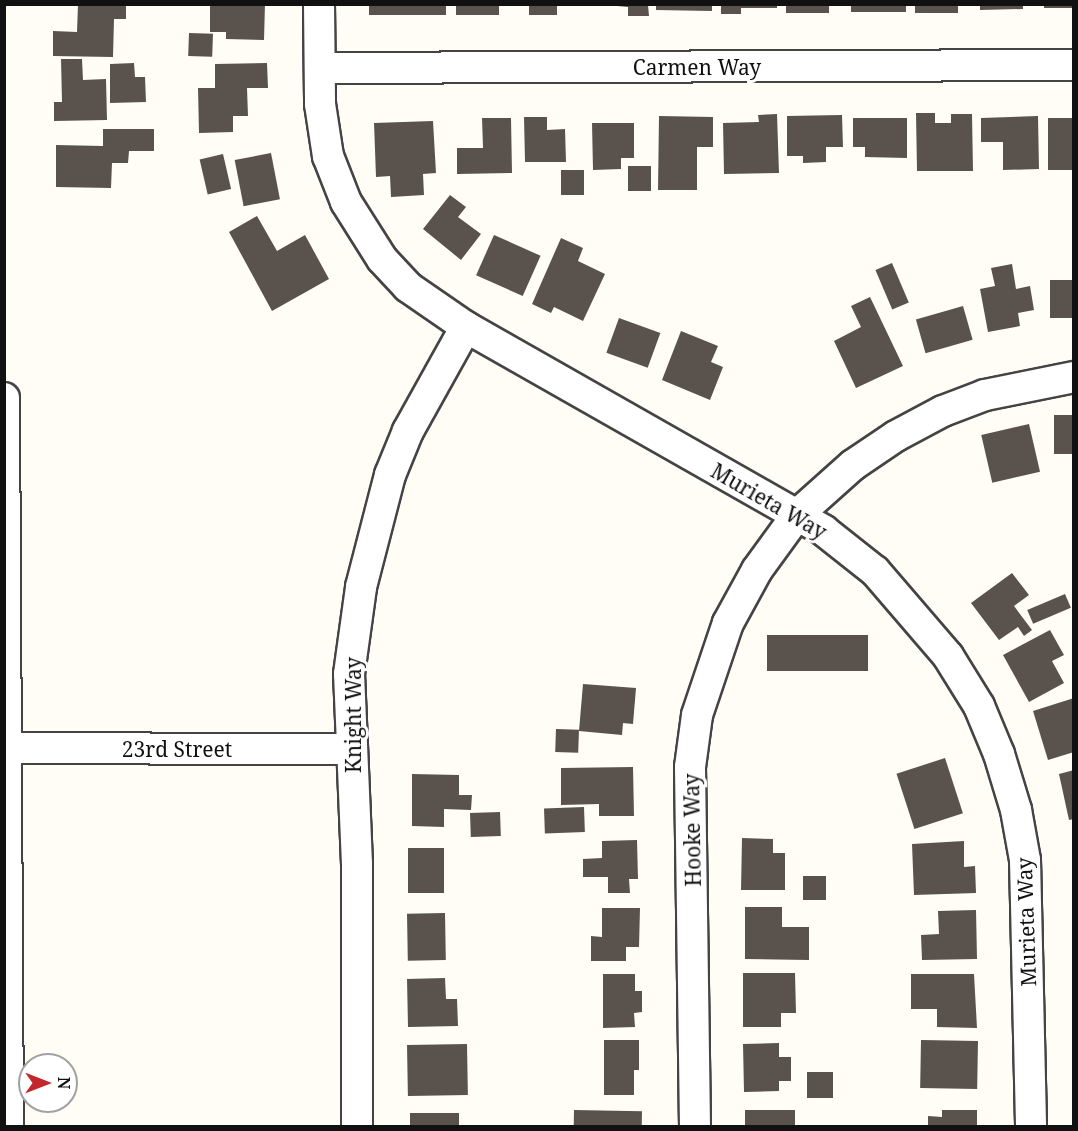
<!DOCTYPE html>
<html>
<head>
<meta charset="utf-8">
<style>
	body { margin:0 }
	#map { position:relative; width:1078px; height:1131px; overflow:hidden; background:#fffdf5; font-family:"Noto Serif",serif }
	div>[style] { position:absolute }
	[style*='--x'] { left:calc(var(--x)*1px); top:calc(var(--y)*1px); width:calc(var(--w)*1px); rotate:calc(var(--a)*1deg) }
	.building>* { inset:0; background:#5a524d; transform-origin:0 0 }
	.roads { filter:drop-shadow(2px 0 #444) drop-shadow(-2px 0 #444) drop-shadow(0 2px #444) drop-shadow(0 -2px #444) }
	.minor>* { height:30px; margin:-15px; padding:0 15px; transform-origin:15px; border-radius:15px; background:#fff }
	span { translate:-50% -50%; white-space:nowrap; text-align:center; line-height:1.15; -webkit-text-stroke:6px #fff; paint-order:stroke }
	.street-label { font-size:21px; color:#111 }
	.frame { position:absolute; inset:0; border:6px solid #111; pointer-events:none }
	.north { position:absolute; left:18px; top:1053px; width:60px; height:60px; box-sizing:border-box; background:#fff; border:2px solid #a0a0a0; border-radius:50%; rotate:90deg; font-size:16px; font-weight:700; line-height:24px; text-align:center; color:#111 }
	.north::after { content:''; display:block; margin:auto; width:21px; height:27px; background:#c4262e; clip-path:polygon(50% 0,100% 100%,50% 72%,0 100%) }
</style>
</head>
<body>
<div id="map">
	<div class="building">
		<i style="clip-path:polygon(78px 4px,126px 4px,126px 19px,114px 19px,113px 57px,53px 56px,53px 31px,77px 32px)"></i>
		<i style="clip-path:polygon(210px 4px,265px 4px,264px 40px,226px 39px,226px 32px,210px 32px)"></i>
		<i style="left:369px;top:4px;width:77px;height:11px"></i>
		<i style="left:529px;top:4px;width:28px;height:11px"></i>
		<i style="clip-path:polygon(656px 4px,712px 4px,712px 11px,656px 10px)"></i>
		<i style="clip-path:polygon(721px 4px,777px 4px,777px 8px,741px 8px,741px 14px,721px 14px)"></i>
		<i style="left:786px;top:4px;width:43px;height:9px"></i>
		<i style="left:851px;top:4px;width:55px;height:8px"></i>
		<i style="left:915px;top:4px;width:43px;height:9px"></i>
		<i style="left:1044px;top:4px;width:30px;height:4px"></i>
		<i style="left:456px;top:5px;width:43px;height:10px"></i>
		<i style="clip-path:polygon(606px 5px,648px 5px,649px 16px,628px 16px,628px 7px)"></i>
		<i style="clip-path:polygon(980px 5px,1023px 5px,1023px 9px,980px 10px)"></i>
		<i style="left:189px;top:33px;width:24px;height:23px;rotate:2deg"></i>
		<i style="clip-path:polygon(61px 59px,82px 59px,83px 80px,106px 79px,107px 120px,54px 121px,54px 102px,62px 102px)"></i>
		<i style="clip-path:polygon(134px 63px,135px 77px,145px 77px,146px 102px,110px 103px,110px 64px)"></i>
		<i style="clip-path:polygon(267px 63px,268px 88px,247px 88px,248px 116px,233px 116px,233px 132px,199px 133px,198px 88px,215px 88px,215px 64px)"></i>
		<i style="clip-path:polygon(916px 113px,935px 113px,935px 123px,951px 123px,951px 114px,972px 114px,973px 171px,917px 171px)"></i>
		<i style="clip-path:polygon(777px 114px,779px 173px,724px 174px,723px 123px,759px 122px,758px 115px)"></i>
		<i style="clip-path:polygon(842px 115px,843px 147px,826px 147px,826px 162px,803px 163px,803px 156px,787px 156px,787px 116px)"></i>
		<i style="clip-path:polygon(659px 116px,713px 117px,713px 147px,697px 147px,697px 190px,658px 190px)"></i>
		<i style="clip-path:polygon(1038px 116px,1039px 169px,1003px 170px,1003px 142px,981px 142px,981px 118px)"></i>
		<i style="clip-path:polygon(524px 117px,547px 117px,547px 130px,565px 129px,566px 162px,525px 162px)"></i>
		<i style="clip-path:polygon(482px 118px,511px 118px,512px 173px,457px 174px,457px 148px,483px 148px)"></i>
		<i style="clip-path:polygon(853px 118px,907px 118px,907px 158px,865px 157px,865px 147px,853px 147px)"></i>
		<i style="left:1048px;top:118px;width:26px;height:52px"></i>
		<i style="clip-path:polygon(433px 121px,436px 173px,423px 174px,424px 195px,391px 197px,390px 176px,376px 177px,374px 123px)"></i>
		<i style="clip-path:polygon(592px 123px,634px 123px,634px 158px,621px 158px,621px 169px,593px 170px)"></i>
		<i style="clip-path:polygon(103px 129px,154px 129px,154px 151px,129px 151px,128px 163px,112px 163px,111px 188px,56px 187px,56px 145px,103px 146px)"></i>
		<i style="left:271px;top:153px;width:47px;height:37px;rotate:79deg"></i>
		<i style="left:223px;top:154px;width:36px;height:24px;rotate:77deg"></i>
		<i style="left:628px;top:166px;width:23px;height:25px"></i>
		<i style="left:561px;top:170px;width:23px;height:25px"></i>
		<i style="clip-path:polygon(450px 195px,466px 207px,458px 217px,481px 234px,461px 260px,423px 229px)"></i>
		<i style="clip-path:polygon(257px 216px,277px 251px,305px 235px,329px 279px,272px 311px,229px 232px)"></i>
		<i style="left:494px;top:235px;width:51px;height:44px;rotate:24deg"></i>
		<i style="clip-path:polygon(561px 238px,583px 248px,578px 261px,605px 274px,583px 321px,554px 307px,551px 313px,532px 304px)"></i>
		<i style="left:892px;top:263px;width:43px;height:18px;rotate:67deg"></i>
		<i style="clip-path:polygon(1012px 264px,1016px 289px,1030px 286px,1034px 310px,1018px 313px,1020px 326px,988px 332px,980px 289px,995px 286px,991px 268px)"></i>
		<i style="left:1074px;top:280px;width:38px;height:24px;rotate:90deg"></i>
		<i style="clip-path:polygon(870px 297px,903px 366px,856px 388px,834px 341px,861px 327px,851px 306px)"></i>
		<i style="left:963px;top:306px;width:35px;height:49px;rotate:74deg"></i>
		<i style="left:619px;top:318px;width:44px;height:37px;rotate:20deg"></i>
		<i style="clip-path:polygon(681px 331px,718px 346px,711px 362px,723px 367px,710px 400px,662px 380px)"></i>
		<i style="left:1054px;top:415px;width:20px;height:39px"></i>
		<i style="left:1029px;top:424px;width:49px;height:49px;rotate:77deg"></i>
		<i style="clip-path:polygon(1012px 573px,1029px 595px,1014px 606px,1032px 630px,1024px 636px,1018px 627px,999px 640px,971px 603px)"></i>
		<i style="left:1065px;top:594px;width:15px;height:41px;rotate:67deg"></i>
		<i style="clip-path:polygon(1050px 630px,1064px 655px,1052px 661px,1064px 683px,1029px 702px,1003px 655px)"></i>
		<i style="left:868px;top:635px;width:36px;height:101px;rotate:90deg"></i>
		<i style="clip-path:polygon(583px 684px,636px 688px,633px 724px,623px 723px,622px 735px,579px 731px)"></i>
		<i style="clip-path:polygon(1074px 698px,1074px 752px,1048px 760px,1033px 711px)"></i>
		<i style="left:556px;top:729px;width:23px;height:23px;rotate:2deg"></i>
		<i style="left:945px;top:758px;width:58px;height:51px;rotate:72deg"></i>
		<i style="clip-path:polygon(633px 767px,634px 816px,599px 816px,599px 804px,561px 805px,561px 768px)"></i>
		<i style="clip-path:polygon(1074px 770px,1074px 819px,1069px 820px,1059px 774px)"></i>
		<i style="clip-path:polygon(412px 774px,459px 775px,459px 795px,472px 795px,471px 810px,444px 809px,444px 827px,412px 826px)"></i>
		<i style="left:584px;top:807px;width:25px;height:40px;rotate:88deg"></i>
		<i style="left:500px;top:812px;width:24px;height:30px;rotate:88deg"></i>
		<i style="clip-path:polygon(742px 838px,773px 839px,773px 853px,785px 853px,785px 890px,741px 890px)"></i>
		<i style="clip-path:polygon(637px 840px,638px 879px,629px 879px,630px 893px,608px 893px,608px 877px,583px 877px,583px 859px,602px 858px,602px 841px)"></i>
		<i style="clip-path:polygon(964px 841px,964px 867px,975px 866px,976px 893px,914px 895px,912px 844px)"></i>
		<i style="left:408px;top:848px;width:36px;height:45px"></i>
		<i style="left:826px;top:876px;width:24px;height:23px;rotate:90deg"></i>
		<i style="clip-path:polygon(745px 907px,782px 907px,782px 927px,809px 927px,809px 960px,745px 959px)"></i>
		<i style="clip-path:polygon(602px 908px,640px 908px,639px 947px,626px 947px,626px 961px,591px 961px,591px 936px,602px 937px)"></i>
		<i style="clip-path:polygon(976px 910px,977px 959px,922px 960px,921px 935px,939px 934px,938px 911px)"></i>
		<i style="left:445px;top:913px;width:47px;height:38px;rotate:89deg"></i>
		<i style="clip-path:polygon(743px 973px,795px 973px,796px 1013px,781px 1013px,781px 1027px,743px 1027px)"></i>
		<i style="clip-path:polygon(603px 974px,635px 974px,635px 991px,642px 991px,642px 1012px,634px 1013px,635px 1027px,603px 1028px)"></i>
		<i style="clip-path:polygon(911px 974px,974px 974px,977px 1028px,937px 1027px,937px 1009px,911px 1009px)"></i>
		<i style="clip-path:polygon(445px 978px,446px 999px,457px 999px,458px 1026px,408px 1027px,407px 979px)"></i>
		<i style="clip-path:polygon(604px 1040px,639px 1040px,639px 1070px,634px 1070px,634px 1095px,604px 1095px)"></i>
		<i style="left:921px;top:1040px;width:57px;height:48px;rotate:1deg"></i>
		<i style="clip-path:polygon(779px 1043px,779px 1057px,791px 1057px,791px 1081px,779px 1081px,779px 1091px,744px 1092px,743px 1044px)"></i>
		<i style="left:467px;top:1044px;width:51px;height:60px;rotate:89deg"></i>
		<i style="left:807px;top:1072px;width:26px;height:26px"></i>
		<i style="left:574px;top:1110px;width:68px;height:16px;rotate:1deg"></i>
		<i style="left:795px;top:1110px;width:16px;height:50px;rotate:90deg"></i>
		<i style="clip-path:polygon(942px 1110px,977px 1110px,977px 1126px,928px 1126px,928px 1116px,942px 1117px)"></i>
		<i style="left:410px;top:1113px;width:49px;height:13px"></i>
	</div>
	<div class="roads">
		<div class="minor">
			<i style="--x:319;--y:4;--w:100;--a:89.4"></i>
			<i style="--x:320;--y:104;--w:53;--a:81.3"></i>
			<i style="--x:328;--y:156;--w:49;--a:68.6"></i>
			<i style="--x:346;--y:202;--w:67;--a:57.7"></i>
			<i style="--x:382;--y:259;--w:38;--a:47"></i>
			<i style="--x:408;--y:287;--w:70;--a:34.6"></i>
			<i style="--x:466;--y:327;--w:411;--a:29.6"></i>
			<i style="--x:823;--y:530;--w:66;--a:38.3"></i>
			<i style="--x:875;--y:571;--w:112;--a:49.3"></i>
			<i style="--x:948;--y:656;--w:59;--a:58.2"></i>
			<i style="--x:979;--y:706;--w:52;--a:67.4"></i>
			<i style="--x:999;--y:754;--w:59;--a:73.1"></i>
			<i style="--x:1016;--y:810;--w:51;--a:79.8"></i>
			<i style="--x:1025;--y:860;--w:266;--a:88.7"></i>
			<i style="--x:320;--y:68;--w:754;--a:-0.23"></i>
			<i style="--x:4;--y:398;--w:728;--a:89.69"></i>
			<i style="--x:4;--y:748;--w:346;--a:0.2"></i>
			<i style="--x:357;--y:1126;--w:262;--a:-90"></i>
			<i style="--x:357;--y:864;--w:190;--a:-92.4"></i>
			<i style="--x:349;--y:674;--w:88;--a:-82.1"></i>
			<i style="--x:361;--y:587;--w:116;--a:-75.5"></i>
			<i style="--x:390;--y:475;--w:48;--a:-67.8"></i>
			<i style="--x:408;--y:431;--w:119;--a:-60.9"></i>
			<i style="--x:695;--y:1126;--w:359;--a:-90.8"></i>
			<i style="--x:690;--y:767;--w:52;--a:-82.3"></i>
			<i style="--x:697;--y:715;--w:97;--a:-71.4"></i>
			<i style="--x:728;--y:623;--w:60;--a:-61.3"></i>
			<i style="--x:757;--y:570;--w:68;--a:-54"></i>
			<i style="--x:797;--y:515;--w:75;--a:-41.8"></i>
			<i style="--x:853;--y:465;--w:52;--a:-34"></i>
			<i style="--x:896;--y:436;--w:53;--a:-28"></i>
			<i style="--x:943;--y:411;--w:45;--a:-20.9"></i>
			<i style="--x:985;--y:395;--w:91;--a:-11.4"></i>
		</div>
	</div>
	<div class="street-label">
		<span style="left:697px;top:67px">Carmen Way</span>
		<span style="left:769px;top:501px;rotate:30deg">Murieta Way</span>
		<span style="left:353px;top:715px;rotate:-90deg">Knight Way</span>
		<span style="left:177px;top:749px">23rd Street</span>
		<span style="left:692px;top:830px;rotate:-91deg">Hooke Way</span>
		<span style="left:1026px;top:922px;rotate:-92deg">Murieta Way</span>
	</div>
	<div class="frame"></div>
	<div class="north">N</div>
</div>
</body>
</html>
